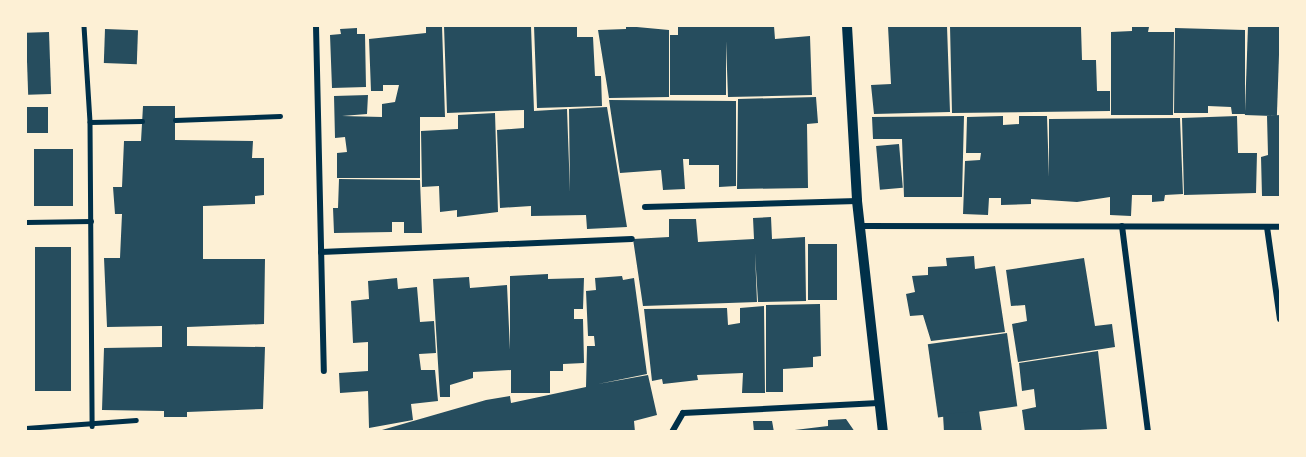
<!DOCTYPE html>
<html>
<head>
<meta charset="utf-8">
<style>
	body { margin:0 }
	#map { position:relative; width:1306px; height:457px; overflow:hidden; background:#fdf0d5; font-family:Roboto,sans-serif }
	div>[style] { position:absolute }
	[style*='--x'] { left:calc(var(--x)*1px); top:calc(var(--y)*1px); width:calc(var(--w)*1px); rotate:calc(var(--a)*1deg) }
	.building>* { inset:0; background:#264d5e; transform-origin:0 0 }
	.service>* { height:4.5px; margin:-2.25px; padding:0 2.25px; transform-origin:2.25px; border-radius:2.25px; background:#003049 }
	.minor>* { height:6px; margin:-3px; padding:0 3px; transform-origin:3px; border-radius:3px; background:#003049 }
	.tertiary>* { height:10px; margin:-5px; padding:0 5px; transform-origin:5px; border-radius:5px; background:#003049 }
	span { translate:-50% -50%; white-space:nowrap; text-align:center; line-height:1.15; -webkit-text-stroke:4.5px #fdf0d5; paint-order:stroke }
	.frame { position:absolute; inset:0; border:27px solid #fdf0d5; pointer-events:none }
</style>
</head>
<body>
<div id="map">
	<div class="building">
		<i style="clip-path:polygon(426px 26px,442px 26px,445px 117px,420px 117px,420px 178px,337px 178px,337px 153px,347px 152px,345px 137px,335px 138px,334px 96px,368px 95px,367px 114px,342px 116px,382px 117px,382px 104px,395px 102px,399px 85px,383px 85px,383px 91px,371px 91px,369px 39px,426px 33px)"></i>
		<i style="clip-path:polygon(444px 26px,531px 26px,534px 111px,567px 109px,570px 192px,569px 109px,607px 107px,627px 227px,587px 229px,586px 215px,531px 216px,531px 206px,500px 208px,497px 130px,524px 128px,524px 110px,447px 113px)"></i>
		<i style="clip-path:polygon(534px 26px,577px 26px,577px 37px,593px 37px,595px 76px,601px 76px,602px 106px,537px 108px)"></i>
		<i style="clip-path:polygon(626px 26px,669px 30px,669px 97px,609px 98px,598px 30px,626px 29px)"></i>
		<i style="clip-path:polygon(678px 26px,774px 26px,775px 39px,810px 36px,812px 95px,728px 97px,726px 41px,726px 95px,670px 95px,670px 35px,678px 35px)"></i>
		<i style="clip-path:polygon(888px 26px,947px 26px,950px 112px,874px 114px,871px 85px,891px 84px)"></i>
		<i style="clip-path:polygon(950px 26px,1081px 27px,1082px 60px,1096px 60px,1097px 91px,1110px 91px,1110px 111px,952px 113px)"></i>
		<i style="left:1248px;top:26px;width:32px;height:89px;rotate:2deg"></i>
		<i style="clip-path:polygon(1132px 27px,1149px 27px,1148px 32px,1174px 32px,1173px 115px,1111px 115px,1111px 32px,1132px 31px)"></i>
		<i style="clip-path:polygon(357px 28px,357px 34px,365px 34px,366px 87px,332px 88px,330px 35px,341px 34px,340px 29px)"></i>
		<i style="clip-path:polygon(1175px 28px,1245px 30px,1245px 114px,1232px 114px,1231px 107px,1208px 106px,1208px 113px,1174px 113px)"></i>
		<i style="left:105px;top:29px;width:33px;height:34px;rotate:2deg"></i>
		<i style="left:49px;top:32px;width:62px;height:23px;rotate:88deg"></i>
		<i style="clip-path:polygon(816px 97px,818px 123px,807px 124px,808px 188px,737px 189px,738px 99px)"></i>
		<i style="clip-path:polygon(609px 100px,736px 101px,736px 186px,719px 187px,719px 165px,689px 165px,689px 159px,683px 159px,685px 189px,663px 190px,661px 170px,620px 173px)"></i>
		<i style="clip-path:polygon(143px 106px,175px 106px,175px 140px,253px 141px,252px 158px,264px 158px,264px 195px,255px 196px,255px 204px,203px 206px,203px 259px,265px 259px,264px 324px,187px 327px,187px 346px,265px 347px,263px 409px,187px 412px,187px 417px,164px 417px,164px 411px,102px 410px,104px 348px,162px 347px,162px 326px,107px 327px,104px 258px,120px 258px,122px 214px,115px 214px,113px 187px,122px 187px,124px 141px,141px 141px)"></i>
		<i style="left:26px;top:107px;width:22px;height:26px"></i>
		<i style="clip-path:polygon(495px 113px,498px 212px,457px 217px,457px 210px,440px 212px,439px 186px,422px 187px,421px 131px,458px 129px,458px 115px)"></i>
		<i style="clip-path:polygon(1280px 115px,1280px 196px,1262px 196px,1261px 157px,1268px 155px,1267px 116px)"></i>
		<i style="clip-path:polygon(964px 116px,962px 197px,904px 197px,902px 139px,873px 139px,872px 117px)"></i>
		<i style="clip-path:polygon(1003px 116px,1003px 125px,1019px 124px,1019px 116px,1047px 116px,1049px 177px,1049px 119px,1180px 118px,1183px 194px,1165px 195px,1164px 201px,1152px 202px,1152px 195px,1132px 195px,1131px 216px,1110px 215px,1110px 197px,1077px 202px,1031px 199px,1031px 204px,1001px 205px,1001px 198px,989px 198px,988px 215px,963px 214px,965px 161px,980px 160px,981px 153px,966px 153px,967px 117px)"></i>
		<i style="clip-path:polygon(1237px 116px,1238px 153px,1257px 153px,1256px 193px,1184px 195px,1182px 118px)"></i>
		<i style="left:899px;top:144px;width:44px;height:23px;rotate:85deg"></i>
		<i style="left:34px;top:149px;width:39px;height:57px"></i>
		<i style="clip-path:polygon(339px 179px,420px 180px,422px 233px,404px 233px,404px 222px,392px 222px,392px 232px,334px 233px,333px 208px,338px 208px)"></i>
		<i style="clip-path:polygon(771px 217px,772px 239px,805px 237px,806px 301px,758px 302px,755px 253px,757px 302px,643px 306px,633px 239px,669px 237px,669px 219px,696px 219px,698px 242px,754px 239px,753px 218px)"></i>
		<i style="left:837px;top:244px;width:56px;height:29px;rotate:90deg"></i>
		<i style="left:35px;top:247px;width:36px;height:144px"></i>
		<i style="clip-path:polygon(974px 256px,975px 269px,995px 266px,1005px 332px,931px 341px,923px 315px,910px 316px,906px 294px,915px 292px,912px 276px,928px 275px,928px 267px,947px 266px,946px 258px)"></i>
		<i style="clip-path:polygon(1084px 258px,1095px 326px,1112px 324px,1115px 347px,1018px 362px,1012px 324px,1027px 321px,1025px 305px,1011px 306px,1006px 270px)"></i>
		<i style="clip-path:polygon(548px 274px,548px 279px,584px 278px,583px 309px,574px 309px,574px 319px,583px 319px,584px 363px,563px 364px,563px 371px,550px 371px,550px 393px,511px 393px,511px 370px,473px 372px,473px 378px,450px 385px,450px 397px,440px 397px,433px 279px,469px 277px,470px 288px,507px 285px,510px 350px,510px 276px)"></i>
		<i style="clip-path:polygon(622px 276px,623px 280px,634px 278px,647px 374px,598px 384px,648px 375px,657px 415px,634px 421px,635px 432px,375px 432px,486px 400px,510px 396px,511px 403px,586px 387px,587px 346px,595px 346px,594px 336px,588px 336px,586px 291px,596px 290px,595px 278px)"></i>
		<i style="clip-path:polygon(397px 278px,398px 289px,417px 287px,420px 322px,434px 321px,436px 353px,419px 354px,421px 370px,435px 370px,438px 401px,411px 404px,413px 420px,369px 428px,368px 391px,340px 393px,339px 373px,368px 371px,368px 342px,353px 343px,351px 301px,369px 299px,368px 281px)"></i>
		<i style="clip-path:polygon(820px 304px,821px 356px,813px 357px,813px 367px,783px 369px,783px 392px,766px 392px,766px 305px)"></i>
		<i style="clip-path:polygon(764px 306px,765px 393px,742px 393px,743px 373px,697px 375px,698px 380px,663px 384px,662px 379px,652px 381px,644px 309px,727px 308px,728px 325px,740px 323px,740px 308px)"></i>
		<i style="left:1007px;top:333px;width:74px;height:80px;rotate:82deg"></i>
		<i style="clip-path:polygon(1098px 351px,1107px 429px,1025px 432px,1022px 410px,1036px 407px,1034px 389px,1022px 391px,1019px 363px)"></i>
		<i style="clip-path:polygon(979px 411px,982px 432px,944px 432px,943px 414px)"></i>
		<i style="clip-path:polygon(846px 419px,855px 432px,778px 432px,828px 426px,828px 420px)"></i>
		<i style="clip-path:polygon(753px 421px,772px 421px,774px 432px,754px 432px)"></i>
	</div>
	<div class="service">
		<i style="--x:84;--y:26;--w:96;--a:86.4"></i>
		<i style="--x:90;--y:122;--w:304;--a:89.6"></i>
		<i style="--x:175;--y:120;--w:105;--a:-2.2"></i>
		<i style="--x:90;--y:122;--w:52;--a:-1.1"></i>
		<i style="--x:26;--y:222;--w:65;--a:-0.9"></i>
		<i style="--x:26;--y:428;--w:110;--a:-4.2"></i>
	</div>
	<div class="minor">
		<i style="--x:316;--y:26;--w:345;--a:88.7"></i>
		<i style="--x:645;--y:207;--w:212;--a:-1.6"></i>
		<i style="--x:859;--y:226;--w:421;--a:0.1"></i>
		<i style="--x:1122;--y:226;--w:208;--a:82.8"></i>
		<i style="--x:1267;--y:227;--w:93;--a:82"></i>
		<i style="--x:321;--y:252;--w:311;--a:-2.4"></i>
		<i style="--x:672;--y:432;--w:22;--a:-60"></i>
		<i style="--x:683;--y:413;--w:196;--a:-2.9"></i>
	</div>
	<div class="tertiary">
		<i style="--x:847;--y:26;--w:175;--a:86.7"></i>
		<i style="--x:857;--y:201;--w:232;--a:83.6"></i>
	</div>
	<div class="frame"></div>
</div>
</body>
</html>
